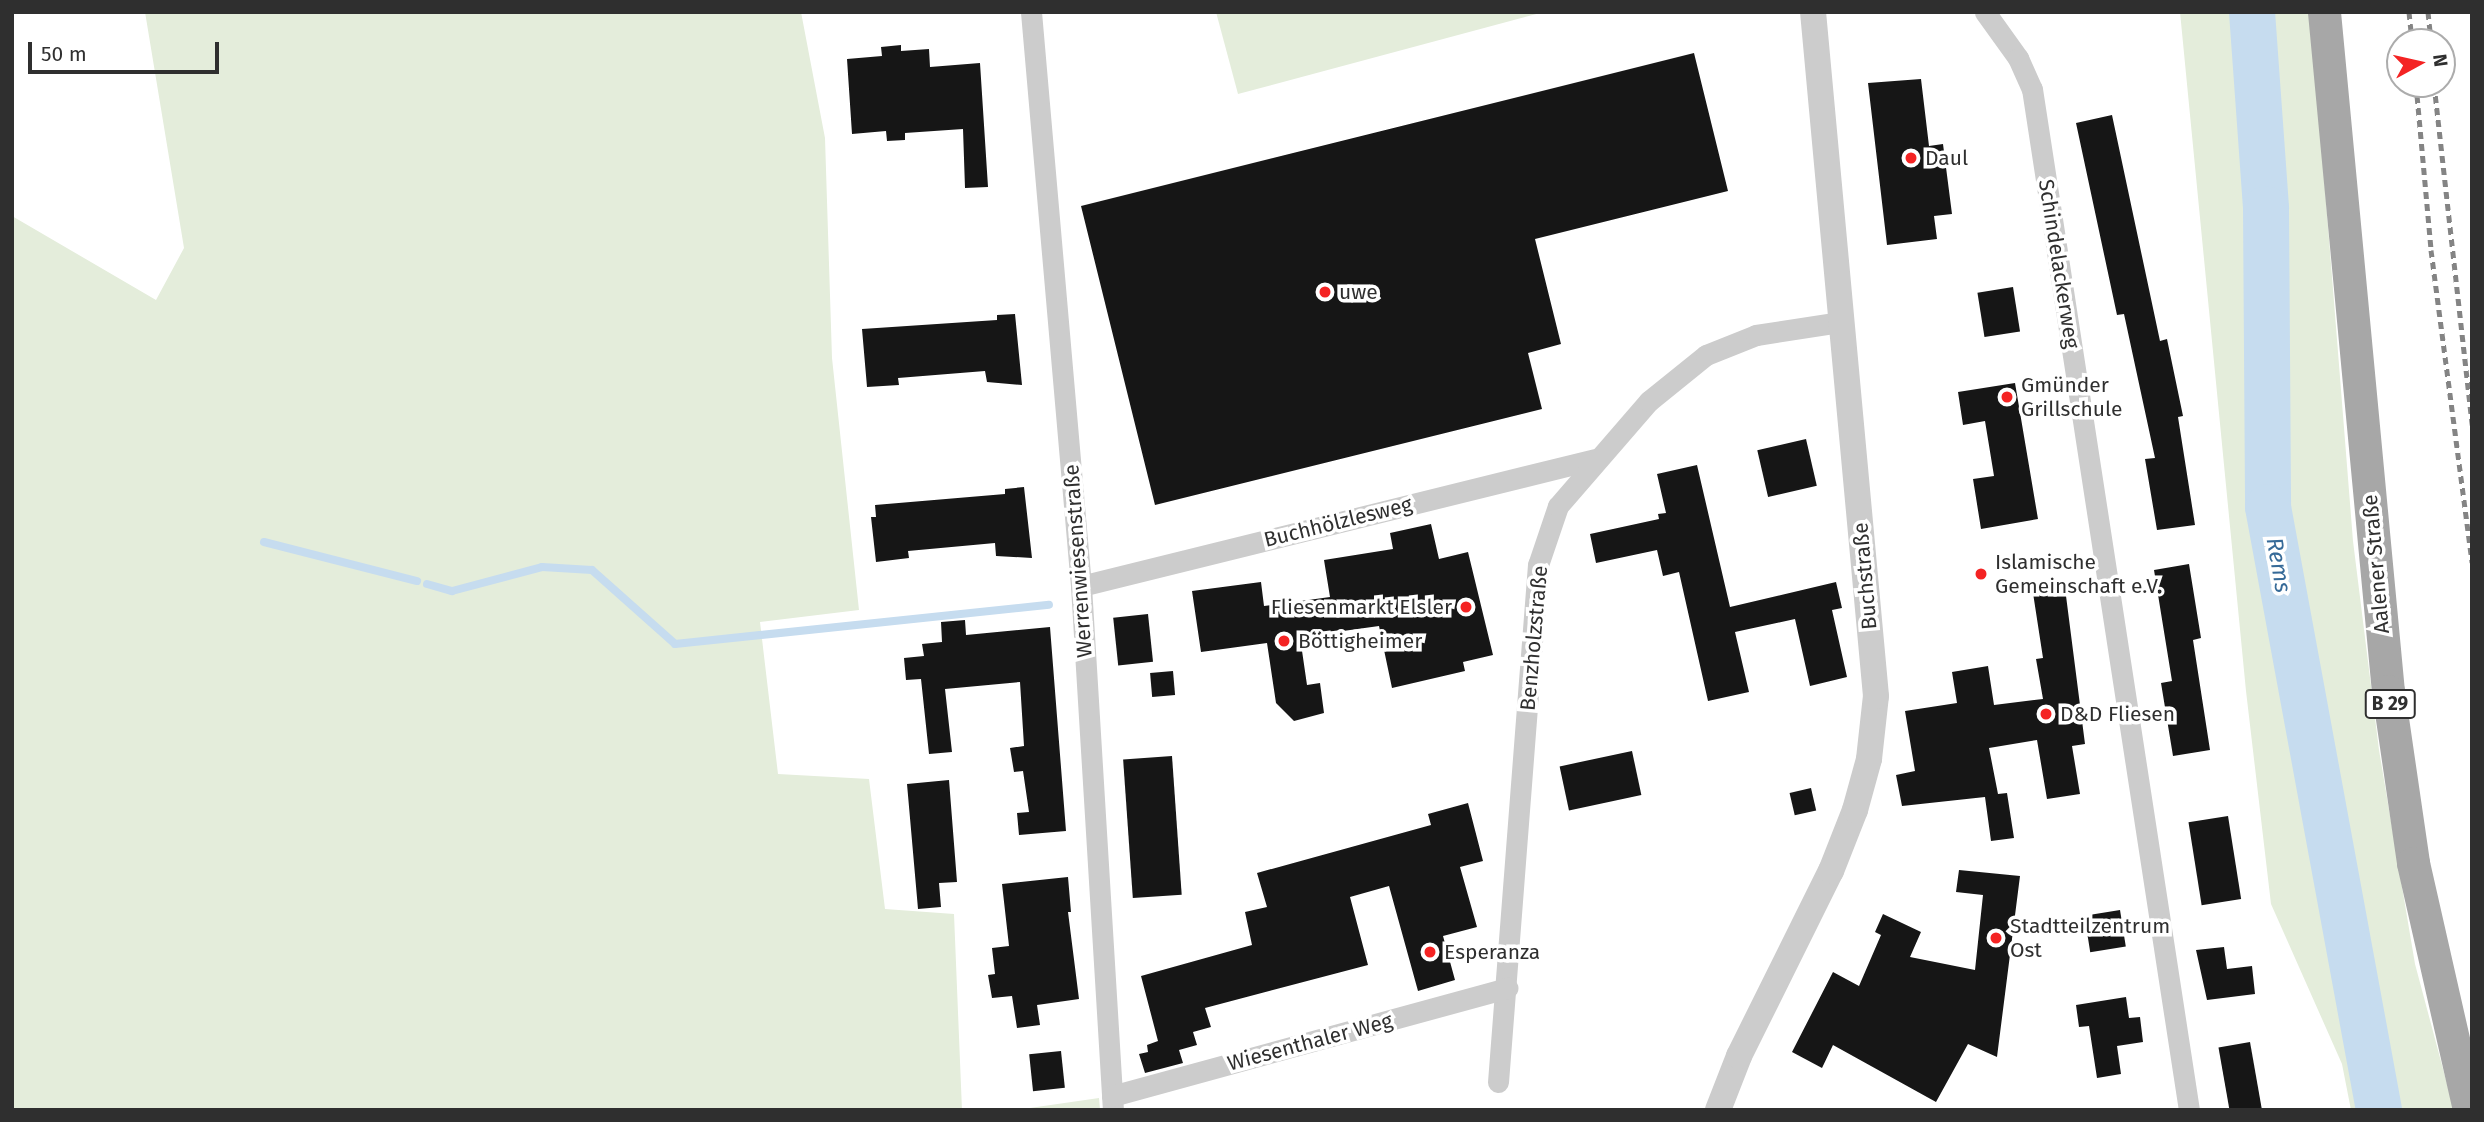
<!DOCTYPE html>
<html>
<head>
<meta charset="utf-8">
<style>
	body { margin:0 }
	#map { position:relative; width:2484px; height:1122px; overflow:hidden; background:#fff; font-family:"Fira Sans",sans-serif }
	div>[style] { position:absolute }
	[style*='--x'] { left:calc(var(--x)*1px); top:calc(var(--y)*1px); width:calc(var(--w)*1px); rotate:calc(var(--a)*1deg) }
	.green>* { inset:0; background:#e4eddb }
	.stream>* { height:8px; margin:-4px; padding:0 4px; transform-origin:4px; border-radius:4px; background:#c6dcef }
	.river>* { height:46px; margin:-23px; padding:0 23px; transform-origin:23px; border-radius:23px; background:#c6dcef }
	.building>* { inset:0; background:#161616; transform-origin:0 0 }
	.minor>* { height:21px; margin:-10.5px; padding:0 10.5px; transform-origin:10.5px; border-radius:10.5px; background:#ccc }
	.tertiary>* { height:26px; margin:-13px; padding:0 13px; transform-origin:13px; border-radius:13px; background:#ccc }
	.primary>* { height:33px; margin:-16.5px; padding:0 16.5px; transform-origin:16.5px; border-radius:16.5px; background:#a7a7a7 }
	.rail>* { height:5px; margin-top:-2.5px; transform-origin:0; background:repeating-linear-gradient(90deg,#848484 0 7px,transparent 0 12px) }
	.dots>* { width:19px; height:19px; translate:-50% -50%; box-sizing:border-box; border:4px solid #fff; border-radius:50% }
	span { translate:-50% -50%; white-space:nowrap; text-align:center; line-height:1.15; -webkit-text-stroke:7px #fff; paint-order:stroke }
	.shield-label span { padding:2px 5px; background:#fff; border:2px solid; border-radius:5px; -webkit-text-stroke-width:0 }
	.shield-label { font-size:19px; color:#2f2f2f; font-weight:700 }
	.poi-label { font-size:21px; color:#2f2f2f }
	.left { translate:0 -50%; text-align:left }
	.right { translate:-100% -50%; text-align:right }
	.street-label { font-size:21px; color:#2f2f2f }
	.water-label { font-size:23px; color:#366a98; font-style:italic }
	.frame { position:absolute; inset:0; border:14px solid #2f2f2f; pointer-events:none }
	.north { position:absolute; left:2386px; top:28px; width:70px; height:70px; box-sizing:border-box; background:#fff; border:2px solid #acacac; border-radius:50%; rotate:82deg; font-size:19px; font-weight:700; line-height:28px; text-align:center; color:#2f2f2f }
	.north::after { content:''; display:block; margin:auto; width:24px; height:32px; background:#f42323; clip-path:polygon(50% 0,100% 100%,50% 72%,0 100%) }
	.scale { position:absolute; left:28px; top:42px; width:191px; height:32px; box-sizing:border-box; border:4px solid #2f2f2f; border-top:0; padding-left:9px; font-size:21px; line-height:24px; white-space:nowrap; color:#2f2f2f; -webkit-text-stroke:5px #fff; paint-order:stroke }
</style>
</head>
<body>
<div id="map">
	<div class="green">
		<i style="clip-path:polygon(145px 12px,801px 12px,825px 138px,832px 358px,859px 610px,760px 622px,778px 774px,869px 779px,885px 909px,954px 914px,962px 1110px,12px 1110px,12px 216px,156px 300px,184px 248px)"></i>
		<i style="clip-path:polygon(1216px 12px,1544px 12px,1238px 94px)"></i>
		<i style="clip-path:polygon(2180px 12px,2311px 12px,2353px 541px,2379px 750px,2415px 964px,2454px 1110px,2351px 1110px,2342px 1064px,2271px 904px,2246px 691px)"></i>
		<i style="clip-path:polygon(1099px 1098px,1100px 1110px,1016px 1110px)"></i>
	</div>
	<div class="stream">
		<i style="--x:264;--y:542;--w:158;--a:14.3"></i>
		<i style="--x:427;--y:584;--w:26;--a:16"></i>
		<i style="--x:452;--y:591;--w:93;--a:-14.9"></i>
		<i style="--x:542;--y:567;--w:50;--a:3.4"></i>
		<i style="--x:592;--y:570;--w:111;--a:41.7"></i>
		<i style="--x:675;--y:644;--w:376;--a:-6"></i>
	</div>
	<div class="river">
		<i style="--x:2252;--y:12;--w:197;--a:85.9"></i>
		<i style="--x:2266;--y:209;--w:298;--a:89.6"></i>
		<i style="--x:2268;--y:507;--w:613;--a:79.57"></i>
	</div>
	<div class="building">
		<i style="clip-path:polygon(901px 45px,901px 51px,929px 49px,930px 67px,980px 63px,988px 187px,965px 188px,963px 129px,905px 133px,905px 140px,887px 141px,886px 131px,852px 134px,847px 59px,882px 56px,881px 47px)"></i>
		<i style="clip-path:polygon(1694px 53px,1728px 191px,1535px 239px,1561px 344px,1528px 353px,1542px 409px,1155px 505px,1081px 206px)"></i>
		<i style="clip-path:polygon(1921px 79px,1929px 146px,1943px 144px,1952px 214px,1934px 216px,1937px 239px,1887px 245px,1868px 83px)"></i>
		<i style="clip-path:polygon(2112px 115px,2160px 341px,2167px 339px,2183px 416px,2178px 417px,2195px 525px,2157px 530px,2145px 459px,2155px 458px,2124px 314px,2117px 315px,2076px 123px)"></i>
		<i style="left:2013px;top:287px;width:45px;height:36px;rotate:81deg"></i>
		<i style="clip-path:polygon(1015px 314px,1022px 385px,987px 382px,985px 371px,898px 378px,899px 385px,867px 387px,862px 329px,997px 320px,997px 315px)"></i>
		<i style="clip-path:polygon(2015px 383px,2038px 519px,1981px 529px,1973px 479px,1994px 476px,1985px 421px,1963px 425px,1958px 392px)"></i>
		<i style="left:1806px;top:439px;width:48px;height:50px;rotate:77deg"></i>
		<i style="clip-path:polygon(1697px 465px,1730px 607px,1836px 582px,1842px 608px,1832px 610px,1847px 677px,1810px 686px,1795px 619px,1735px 632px,1749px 692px,1708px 701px,1679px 572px,1663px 576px,1657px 550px,1596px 563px,1590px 534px,1659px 519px,1658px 514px,1666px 513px,1657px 474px)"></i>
		<i style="clip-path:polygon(1024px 487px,1032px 558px,996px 556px,995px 543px,908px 551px,909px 558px,876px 562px,871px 517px,876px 517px,875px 505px,1005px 494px,1005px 489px)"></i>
		<i style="clip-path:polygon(1431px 524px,1439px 559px,1468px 552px,1493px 655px,1463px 662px,1465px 671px,1392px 688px,1379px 626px,1300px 637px,1307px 685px,1320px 683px,1324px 713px,1294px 721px,1276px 703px,1267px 643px,1201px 652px,1192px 591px,1261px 582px,1264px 606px,1330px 597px,1324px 560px,1393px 549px,1390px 533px)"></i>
		<i style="clip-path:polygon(2189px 564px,2201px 638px,2193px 640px,2210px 750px,2173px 756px,2161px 683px,2172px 681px,2154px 570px)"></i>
		<i style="clip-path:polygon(2065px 588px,2085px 744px,2072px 746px,2080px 794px,2047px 799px,2037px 740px,1989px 748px,1998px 794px,2007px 793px,2014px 838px,1991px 841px,1985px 797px,1902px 806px,1896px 775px,1915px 771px,1905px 711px,1957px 703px,1952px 672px,1988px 666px,1994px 705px,2043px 699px,2036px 659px,2043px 658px,2033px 593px)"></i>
		<i style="left:1148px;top:614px;width:48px;height:35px;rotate:84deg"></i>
		<i style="clip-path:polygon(965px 620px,966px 635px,1050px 627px,1066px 831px,1019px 835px,1017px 813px,1029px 812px,1023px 771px,1014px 772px,1010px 748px,1024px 746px,1020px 682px,945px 689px,952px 752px,929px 754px,921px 679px,906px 680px,904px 658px,924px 656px,922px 644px,942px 642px,941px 622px)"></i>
		<i style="left:1173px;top:671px;width:24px;height:23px;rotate:85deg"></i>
		<i style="left:1632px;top:751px;width:45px;height:74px;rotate:78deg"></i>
		<i style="left:1172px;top:756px;width:139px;height:49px;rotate:86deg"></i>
		<i style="clip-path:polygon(949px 780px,957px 882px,939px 883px,941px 907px,918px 909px,907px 784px)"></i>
		<i style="left:1811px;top:788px;width:23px;height:22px;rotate:77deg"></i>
		<i style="clip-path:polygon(1468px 803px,1483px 861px,1460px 867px,1477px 927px,1443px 936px,1455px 980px,1418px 991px,1389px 886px,1350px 897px,1368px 965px,1205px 1008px,1211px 1027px,1193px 1032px,1197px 1045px,1179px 1050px,1183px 1063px,1145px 1073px,1139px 1054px,1148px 1052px,1147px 1045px,1158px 1041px,1141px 976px,1252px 945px,1245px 912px,1267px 907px,1257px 873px,1431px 825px,1428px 814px)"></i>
		<i style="left:2228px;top:816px;width:84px;height:40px;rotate:81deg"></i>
		<i style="clip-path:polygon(1959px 870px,2020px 876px,1997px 1057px,1968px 1044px,1936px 1102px,1833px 1045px,1822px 1068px,1792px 1052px,1833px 972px,1859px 986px,1881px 935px,1875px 932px,1883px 914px,1921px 932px,1910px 957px,1975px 970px,1983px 895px,1956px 892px)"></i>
		<i style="clip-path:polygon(1068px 877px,1071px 912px,1068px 912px,1079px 999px,1037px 1005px,1040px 1025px,1017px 1028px,1012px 996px,992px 998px,988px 975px,995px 974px,992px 948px,1009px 946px,1002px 884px)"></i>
		<i style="left:2120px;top:910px;width:37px;height:36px;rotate:81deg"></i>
		<i style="clip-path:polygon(2224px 947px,2227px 969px,2252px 966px,2255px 994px,2207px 1000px,2196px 950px)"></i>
		<i style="clip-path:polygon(2126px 997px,2129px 1018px,2140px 1017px,2143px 1042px,2117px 1046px,2121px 1074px,2097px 1078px,2089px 1026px,2079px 1027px,2076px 1005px)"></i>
		<i style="left:2250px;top:1042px;width:69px;height:32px;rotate:80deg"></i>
		<i style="left:1061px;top:1051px;width:37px;height:32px;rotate:84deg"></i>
	</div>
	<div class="minor">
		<i style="--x:1031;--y:12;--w:576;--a:85.02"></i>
		<i style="--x:1081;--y:586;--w:525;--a:86.51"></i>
		<i style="--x:1985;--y:12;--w:57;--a:54.3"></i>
		<i style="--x:2018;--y:58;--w:34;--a:66"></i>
		<i style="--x:2032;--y:89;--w:1033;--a:81.26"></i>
		<i style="--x:1081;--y:586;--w:529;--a:-13.88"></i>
		<i style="--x:1498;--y:1082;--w:519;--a:-85.58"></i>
		<i style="--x:1538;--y:565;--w:62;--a:-71.3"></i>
		<i style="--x:1558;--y:506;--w:139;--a:-49.1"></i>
		<i style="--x:1649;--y:401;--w:73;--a:-38.9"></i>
		<i style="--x:1706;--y:355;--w:54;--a:-21.8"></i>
		<i style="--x:1756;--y:335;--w:86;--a:-8.7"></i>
		<i style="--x:1112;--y:1096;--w:410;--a:-15.3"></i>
	</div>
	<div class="tertiary">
		<i style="--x:1718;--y:1110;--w:58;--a:-68.7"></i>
		<i style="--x:1739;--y:1056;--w:207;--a:-63.6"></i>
		<i style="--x:1831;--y:871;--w:66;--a:-68.5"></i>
		<i style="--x:1855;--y:810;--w:53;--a:-74.6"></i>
		<i style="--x:1869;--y:759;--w:63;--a:-83.7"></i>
		<i style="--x:1876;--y:696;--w:687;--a:-95.26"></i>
	</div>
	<div class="primary">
		<i style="--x:2324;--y:12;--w:682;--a:84.62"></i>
		<i style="--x:2388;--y:691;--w:174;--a:81.7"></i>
		<i style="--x:2413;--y:863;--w:253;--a:77.2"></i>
	</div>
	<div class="rail">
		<i style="--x:2409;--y:12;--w:30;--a:84"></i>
		<i style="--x:2428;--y:12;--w:30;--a:84"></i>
		<i style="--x:2416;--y:84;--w:167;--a:84.8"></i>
		<i style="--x:2431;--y:250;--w:315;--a:82.5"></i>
		<i style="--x:2434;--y:84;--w:343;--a:83.6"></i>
	</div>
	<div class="dots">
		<i style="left:1911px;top:158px;background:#f42323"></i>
		<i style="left:1325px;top:292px;background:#f42323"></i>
		<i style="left:2007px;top:397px;background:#f42323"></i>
		<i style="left:1981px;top:574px;background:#f42323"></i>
		<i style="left:1466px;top:607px;background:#f42323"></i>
		<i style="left:1284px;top:641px;background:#f42323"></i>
		<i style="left:2046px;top:714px;background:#f42323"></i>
		<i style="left:1996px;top:938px;background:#f42323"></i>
		<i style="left:1430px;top:952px;background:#f42323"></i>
	</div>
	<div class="shield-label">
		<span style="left:2390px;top:704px">B 29</span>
	</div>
	<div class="poi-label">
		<span class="left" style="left:1925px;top:158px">Daul</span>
		<span class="left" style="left:1339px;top:292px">uwe</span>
		<span class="left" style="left:2021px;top:397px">Gmünder<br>Grillschule</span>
		<span class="left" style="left:1995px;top:574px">Islamische<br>Gemeinschaft e.V.</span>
		<span class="right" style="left:1452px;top:607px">Fliesenmarkt Elsler</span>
		<span class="left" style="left:1298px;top:641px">Böttigheimer</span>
		<span class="left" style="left:2060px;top:714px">D&amp;D Fliesen</span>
		<span class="left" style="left:2010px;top:938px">Stadtteilzentrum<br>Ost</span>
		<span class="left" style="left:1444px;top:952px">Esperanza</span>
	</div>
	<div class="street-label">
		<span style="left:2059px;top:264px;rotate:81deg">Schindelackerweg</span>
		<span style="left:1338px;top:522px;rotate:-14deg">Buchhölzlesweg</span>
		<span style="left:1078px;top:561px;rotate:-94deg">Werrenwiesenstraße</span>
		<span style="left:2376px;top:564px;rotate:-95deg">Aalener Straße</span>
		<span style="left:1865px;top:576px;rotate:-95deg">Buchstraße</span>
		<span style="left:1534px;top:638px;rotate:-85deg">Benzholzstraße</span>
		<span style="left:1310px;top:1042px;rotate:-15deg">Wiesenthaler Weg</span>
	</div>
	<div class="water-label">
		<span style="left:2279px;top:565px;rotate:80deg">Rems</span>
	</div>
	<div class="frame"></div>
	<div class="north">N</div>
	<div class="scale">50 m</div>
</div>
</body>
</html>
